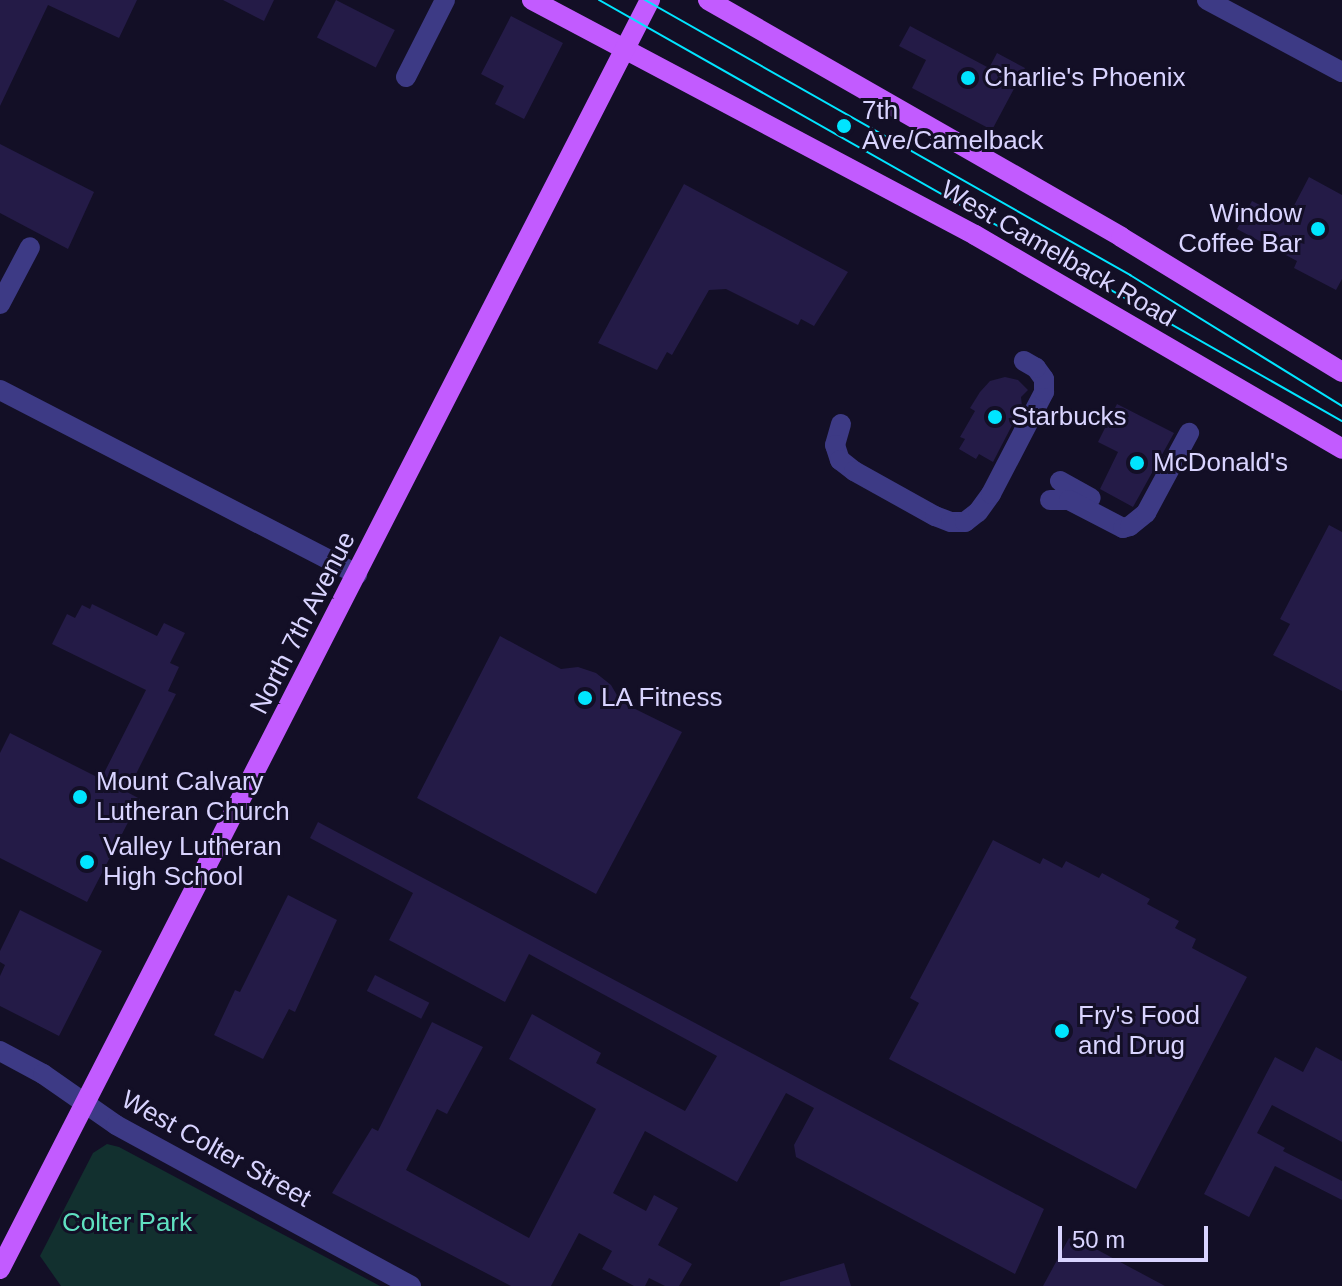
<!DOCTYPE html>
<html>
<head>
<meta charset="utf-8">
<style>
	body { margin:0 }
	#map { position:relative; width:1342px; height:1286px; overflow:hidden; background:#130f26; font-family:Helvetica,sans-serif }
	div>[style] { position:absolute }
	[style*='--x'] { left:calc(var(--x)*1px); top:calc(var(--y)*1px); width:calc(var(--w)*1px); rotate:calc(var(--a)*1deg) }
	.green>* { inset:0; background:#12302f }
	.building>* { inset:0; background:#241b47; transform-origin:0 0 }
	.minor>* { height:20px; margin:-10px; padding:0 10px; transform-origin:10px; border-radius:10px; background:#3d3a85 }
	.major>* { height:20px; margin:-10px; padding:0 10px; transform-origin:10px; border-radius:10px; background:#c25bff }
	.tram>* { height:2px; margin:-1px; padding:0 1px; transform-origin:1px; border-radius:1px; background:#00e5ff }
	.dots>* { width:22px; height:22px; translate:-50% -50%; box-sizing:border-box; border:4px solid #130f26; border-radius:50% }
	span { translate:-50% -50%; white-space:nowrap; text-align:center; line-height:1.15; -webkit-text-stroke:6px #130f26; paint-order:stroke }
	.poi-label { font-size:26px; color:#d9d4ff }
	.left { translate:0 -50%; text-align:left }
	.right { translate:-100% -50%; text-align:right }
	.street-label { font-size:26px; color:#d9d4ff }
	.park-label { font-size:26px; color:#5fe0c0 }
	.scale { position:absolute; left:1058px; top:1226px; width:150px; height:36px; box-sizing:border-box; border:4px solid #d9d4ff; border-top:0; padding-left:10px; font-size:24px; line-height:28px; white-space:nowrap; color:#d9d4ff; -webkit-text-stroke:6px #130f26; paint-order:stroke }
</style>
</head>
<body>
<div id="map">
	<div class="green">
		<i style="clip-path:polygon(107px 1144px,119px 1147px,380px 1286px,61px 1286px,40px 1256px,93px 1153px)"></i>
	</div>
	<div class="building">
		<i style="clip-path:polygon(0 0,137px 0,119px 38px,48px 5px,0 106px)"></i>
		<i style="clip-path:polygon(223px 0,274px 0,264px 21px)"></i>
		<i style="left:336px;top:0;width:66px;height:42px;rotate:27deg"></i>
		<i style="clip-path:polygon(511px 16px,563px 43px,524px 119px,495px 104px,504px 86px,481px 74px)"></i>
		<i style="clip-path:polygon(910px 26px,989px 68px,997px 53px,1025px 68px,992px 130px,912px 88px,926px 60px,899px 46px)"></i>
		<i style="clip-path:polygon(0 144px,94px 192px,68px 249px,0 213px)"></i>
		<i style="clip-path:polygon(1309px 177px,1342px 195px,1342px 279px,1336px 290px,1294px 268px,1297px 261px,1237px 229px,1252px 201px,1287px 219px)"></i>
		<i style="clip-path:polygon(684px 184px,848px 272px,814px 326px,801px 319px,798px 325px,726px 289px,709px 290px,672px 355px,667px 352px,657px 370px,598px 343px)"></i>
		<i style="clip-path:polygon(1005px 377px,1018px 380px,1028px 390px,1021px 397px,1022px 406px,993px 462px,979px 454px,976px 459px,959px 449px,965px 439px,960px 437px,975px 411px,970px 408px,980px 392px,990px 381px)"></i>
		<i style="clip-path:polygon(1117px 404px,1174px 433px,1133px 507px,1100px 489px,1118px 452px,1098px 442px)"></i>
		<i style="clip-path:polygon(1329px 525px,1342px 532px,1342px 691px,1273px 655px,1290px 624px,1280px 619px)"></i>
		<i style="clip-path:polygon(92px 604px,157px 636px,164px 623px,185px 633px,170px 663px,179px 667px,168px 691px,176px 694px,127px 792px,140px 799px,87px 902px,0 858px,0 753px,10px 733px,101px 779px,146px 690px,52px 644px,67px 614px,75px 618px,82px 605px,90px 609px)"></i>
		<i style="clip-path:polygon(500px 636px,561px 669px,578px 667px,596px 673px,611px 685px,621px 702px,682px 732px,596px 894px,417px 798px)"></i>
		<i style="clip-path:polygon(318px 822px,1044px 1209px,1015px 1274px,796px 1157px,794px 1145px,814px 1108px,786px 1093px,737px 1182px,645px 1131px,613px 1193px,646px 1211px,654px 1195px,678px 1208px,658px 1245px,692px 1264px,679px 1286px,665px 1286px,649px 1278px,645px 1286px,634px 1286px,602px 1269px,612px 1251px,579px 1233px,551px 1286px,511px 1286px,332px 1193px,372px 1128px,378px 1131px,432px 1022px,483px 1047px,447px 1114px,437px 1109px,406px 1170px,529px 1238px,596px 1109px,509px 1059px,532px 1014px,601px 1053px,596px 1063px,685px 1111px,717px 1056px,529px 954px,505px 1002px,389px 940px,413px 893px,310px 838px)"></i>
		<i style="clip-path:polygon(993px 840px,1040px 864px,1043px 858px,1062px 868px,1066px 861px,1099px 878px,1102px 873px,1150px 899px,1147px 904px,1179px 921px,1175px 928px,1196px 939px,1192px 948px,1247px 977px,1136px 1189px,889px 1059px,919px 1003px,910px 998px)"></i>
		<i style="clip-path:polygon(288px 895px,337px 920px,295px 1012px,289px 1009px,263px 1059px,214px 1035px,235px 990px,240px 992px)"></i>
		<i style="clip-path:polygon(20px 910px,102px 951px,59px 1036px,0 1006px,0 976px,5px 965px,0 962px,0 951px)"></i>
		<i style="left:375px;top:975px;width:61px;height:18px;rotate:27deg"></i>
		<i style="clip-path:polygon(1316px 1047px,1342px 1061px,1342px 1142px,1272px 1105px,1257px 1133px,1285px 1148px,1283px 1151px,1342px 1181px,1342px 1200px,1275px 1166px,1249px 1217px,1204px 1194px,1275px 1057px,1303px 1072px)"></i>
		<i style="clip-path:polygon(1069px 1238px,1093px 1251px,1094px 1248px,1165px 1286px,1043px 1286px)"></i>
		<i style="clip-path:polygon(844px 1263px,851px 1286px,780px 1286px,780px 1282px)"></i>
	</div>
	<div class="minor">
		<i style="--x:1207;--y:0;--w:153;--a:28.1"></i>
		<i style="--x:406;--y:77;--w:86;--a:-63.1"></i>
		<i style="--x:0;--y:304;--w:64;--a:-62.2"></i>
		<i style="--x:0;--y:390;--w:402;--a:27.3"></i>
		<i style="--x:841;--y:424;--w:22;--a:106"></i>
		<i style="--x:835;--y:445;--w:16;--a:72"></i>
		<i style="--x:840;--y:460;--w:18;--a:38"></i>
		<i style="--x:854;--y:471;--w:93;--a:29.1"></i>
		<i style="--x:935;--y:516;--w:17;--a:21"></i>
		<i style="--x:951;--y:522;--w:14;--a:0"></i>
		<i style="--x:965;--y:522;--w:16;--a:-38"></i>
		<i style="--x:978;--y:512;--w:22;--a:-54"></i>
		<i style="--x:991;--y:494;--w:115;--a:-62.5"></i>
		<i style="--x:1044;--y:392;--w:13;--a:-90"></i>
		<i style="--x:1044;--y:379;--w:14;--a:-126"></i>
		<i style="--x:1036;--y:368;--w:14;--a:-150"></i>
		<i style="--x:1060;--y:481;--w:35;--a:29"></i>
		<i style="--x:1050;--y:500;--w:19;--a:0"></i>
		<i style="--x:1069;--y:500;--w:61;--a:27.4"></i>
		<i style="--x:1123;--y:528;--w:7;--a:-16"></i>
		<i style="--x:1130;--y:526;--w:21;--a:-39"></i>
		<i style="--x:1146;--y:513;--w:91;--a:-61.7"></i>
		<i style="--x:0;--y:1051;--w:49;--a:28.1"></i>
		<i style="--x:43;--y:1074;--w:89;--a:34.9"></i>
		<i style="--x:116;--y:1125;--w:336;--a:28.6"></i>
	</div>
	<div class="major">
		<i style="--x:532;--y:0;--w:501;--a:27.94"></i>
		<i style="--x:975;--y:235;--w:425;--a:30.2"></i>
		<i style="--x:708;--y:0;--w:476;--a:29.8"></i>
		<i style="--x:1121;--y:237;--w:259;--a:31.4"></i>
		<i style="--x:0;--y:1269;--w:1426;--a:-62.88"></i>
	</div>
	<div class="tram">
		<i style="--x:599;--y:0;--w:854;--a:29.54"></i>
		<i style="--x:645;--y:0;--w:558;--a:29.55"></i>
		<i style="--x:1130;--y:275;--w:249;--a:31.7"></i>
	</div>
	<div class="dots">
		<i style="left:968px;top:78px;background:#00e5ff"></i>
		<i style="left:844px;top:126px;background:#00e5ff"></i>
		<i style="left:1318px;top:229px;background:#00e5ff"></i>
		<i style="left:995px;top:417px;background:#00e5ff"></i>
		<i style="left:1137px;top:463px;background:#00e5ff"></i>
		<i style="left:585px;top:698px;background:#00e5ff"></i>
		<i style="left:80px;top:797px;background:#00e5ff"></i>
		<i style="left:87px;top:862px;background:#00e5ff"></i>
		<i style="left:1062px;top:1031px;background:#00e5ff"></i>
	</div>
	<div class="poi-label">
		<span class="left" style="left:984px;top:78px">Charlie's Phoenix</span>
		<span class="left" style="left:862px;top:126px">7th<br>Ave/Camelback</span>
		<span class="right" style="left:1302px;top:229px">Window<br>Coffee Bar</span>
		<span class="left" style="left:1011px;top:417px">Starbucks</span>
		<span class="left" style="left:1153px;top:463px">McDonald's</span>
		<span class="left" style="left:601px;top:698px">LA Fitness</span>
		<span class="left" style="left:96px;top:797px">Mount Calvary<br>Lutheran Church</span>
		<span class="left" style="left:103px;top:862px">Valley Lutheran<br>High School</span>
		<span class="left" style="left:1078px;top:1031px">Fry's Food<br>and Drug</span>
	</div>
	<div class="street-label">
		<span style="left:1058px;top:254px;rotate:30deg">West Camelback Road</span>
		<span style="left:303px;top:623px;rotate:-63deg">North 7th Avenue</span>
		<span style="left:216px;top:1149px;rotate:29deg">West Colter Street</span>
	</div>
	<div class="park-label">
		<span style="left:127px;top:1223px">Colter Park</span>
	</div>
	<div class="scale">50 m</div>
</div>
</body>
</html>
